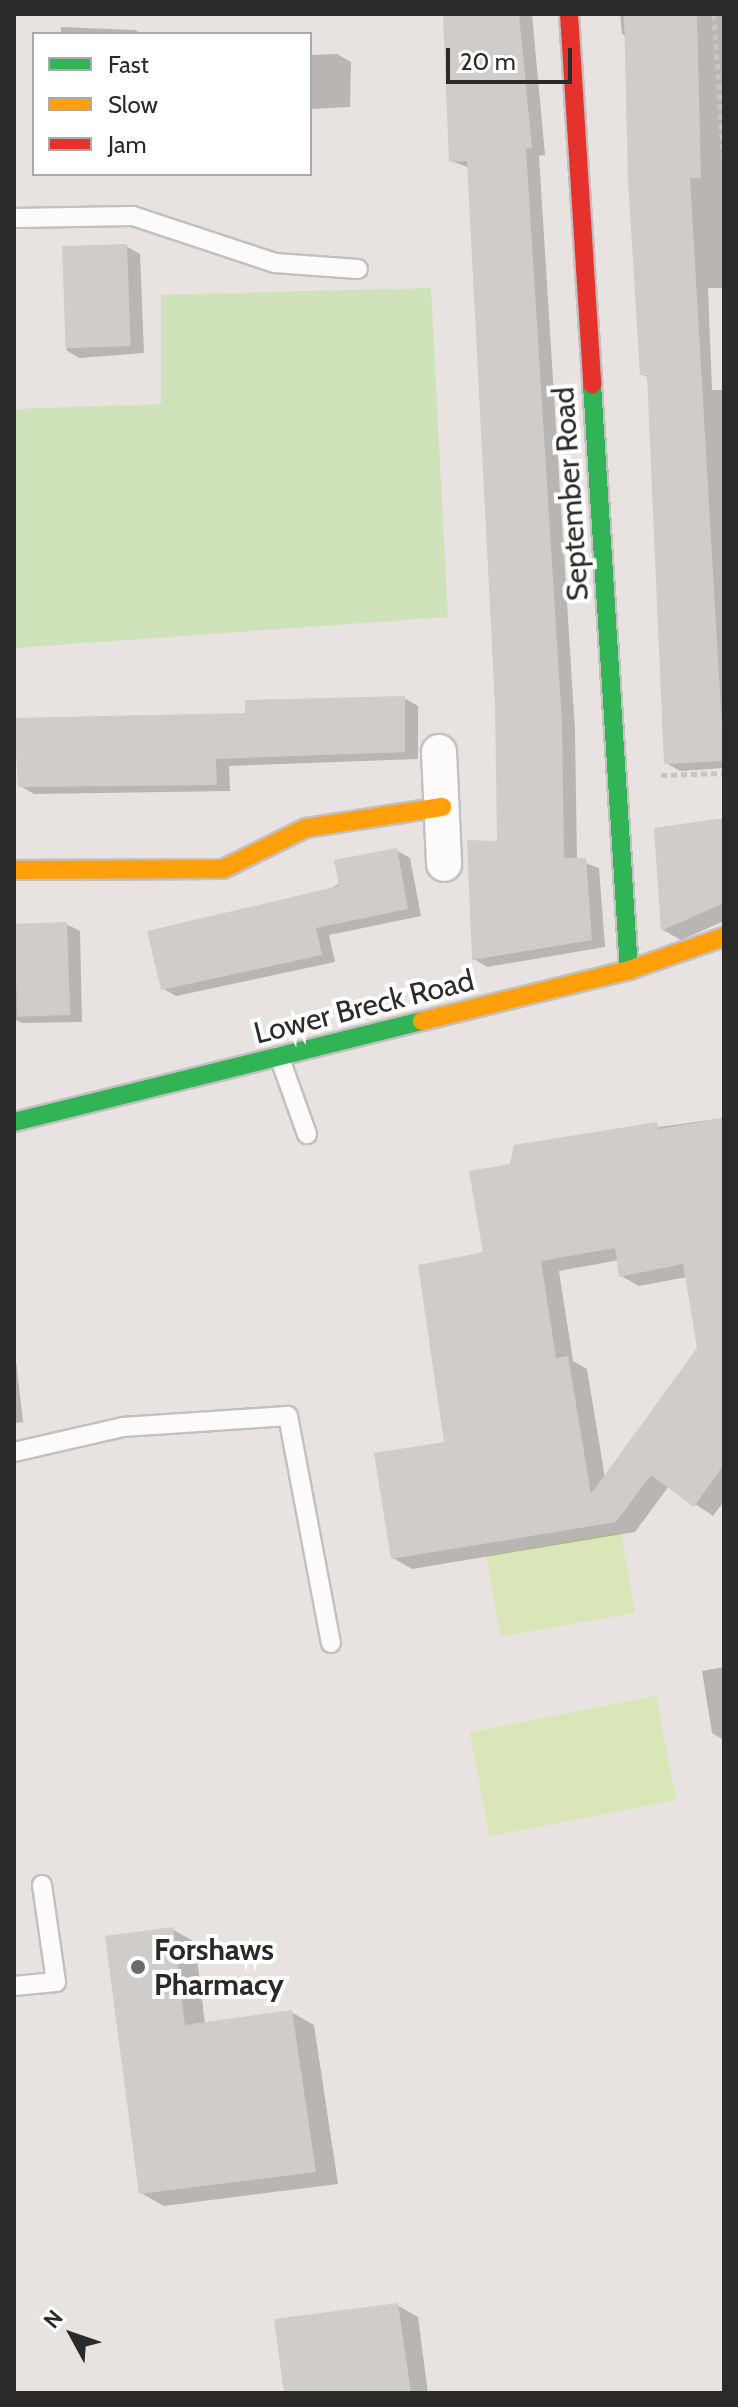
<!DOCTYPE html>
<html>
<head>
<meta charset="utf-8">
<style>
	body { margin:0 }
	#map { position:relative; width:738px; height:2407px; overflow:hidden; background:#e8e3e0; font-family:Cabin,sans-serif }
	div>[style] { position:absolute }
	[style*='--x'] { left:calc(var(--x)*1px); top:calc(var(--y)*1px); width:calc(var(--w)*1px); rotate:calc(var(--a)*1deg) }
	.green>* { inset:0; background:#cfe2ba }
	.pitch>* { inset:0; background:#dae6b7; transform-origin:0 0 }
	.shadow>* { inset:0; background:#0003 }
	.building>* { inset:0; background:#cfccc9; transform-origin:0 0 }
	.path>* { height:5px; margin-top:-2.5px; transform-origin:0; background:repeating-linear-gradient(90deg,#c6c5c5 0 6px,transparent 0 10px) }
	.roads { filter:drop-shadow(2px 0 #c2c0c1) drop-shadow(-2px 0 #c2c0c1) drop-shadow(0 2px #c2c0c1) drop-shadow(0 -2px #c2c0c1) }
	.lane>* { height:18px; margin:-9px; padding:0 9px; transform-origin:9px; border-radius:9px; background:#fcfbfa }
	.street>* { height:34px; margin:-17px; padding:0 17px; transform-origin:17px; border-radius:17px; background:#fcfbfa }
	.fast>* { height:18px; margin:-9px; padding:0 9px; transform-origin:9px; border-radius:9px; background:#30b455 }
	.slow>* { height:18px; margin:-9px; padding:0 9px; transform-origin:9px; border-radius:9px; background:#ff9f0a }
	.jam>* { height:18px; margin:-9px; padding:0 9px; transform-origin:9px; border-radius:9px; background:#e5322d }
	.dots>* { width:22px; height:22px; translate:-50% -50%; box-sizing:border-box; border:4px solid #fff; border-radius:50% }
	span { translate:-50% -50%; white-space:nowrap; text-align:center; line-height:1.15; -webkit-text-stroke:8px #fff; paint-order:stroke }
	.street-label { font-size:30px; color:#2a2a2a }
	.poi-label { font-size:30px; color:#2a2a2a; font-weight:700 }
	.left { translate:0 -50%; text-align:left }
	.frame { position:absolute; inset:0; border:16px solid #2a2a2a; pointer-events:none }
	.legend { position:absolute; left:32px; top:32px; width:280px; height:144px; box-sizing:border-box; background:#fff; border:2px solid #aaa; margin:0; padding:10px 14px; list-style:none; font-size:24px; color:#2a2a2a }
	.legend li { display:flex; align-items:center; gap:16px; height:40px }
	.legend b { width:40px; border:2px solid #aaa }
	.north { position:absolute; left:32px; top:2295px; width:80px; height:80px; -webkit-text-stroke:6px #fff; paint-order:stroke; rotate:310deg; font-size:22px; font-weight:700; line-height:32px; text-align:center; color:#2a2a2a }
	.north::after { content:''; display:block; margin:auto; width:28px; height:36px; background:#2a2a2a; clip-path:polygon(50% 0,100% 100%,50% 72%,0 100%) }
	.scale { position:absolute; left:446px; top:48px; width:126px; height:36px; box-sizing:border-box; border:4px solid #2a2a2a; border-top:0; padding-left:10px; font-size:24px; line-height:28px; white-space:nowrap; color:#2a2a2a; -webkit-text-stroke:6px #fff; paint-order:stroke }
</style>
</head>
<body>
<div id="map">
	<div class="green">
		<i style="clip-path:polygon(431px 288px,448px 617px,14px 648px,14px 409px,161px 404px,161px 295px)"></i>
	</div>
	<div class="pitch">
		<i style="left:621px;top:1532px;width:82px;height:137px;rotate:80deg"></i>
		<i style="left:656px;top:1696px;width:106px;height:190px;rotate:79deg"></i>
	</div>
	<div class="shadow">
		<i style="clip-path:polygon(447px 14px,532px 14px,545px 155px,539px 156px,575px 730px,577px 860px,599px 868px,605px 947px,487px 967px,474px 959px,499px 843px,498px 766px,470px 168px,451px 161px)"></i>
		<i style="clip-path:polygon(620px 14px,724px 14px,724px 288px,708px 288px,712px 390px,724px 390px,724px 768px,680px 771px,666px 763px,649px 378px,642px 374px,627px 37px,622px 34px)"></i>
		<i style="clip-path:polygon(61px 27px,135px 30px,142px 34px,61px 34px)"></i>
		<i style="clip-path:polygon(337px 54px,351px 62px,350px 107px,310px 109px,310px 55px)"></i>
		<i style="clip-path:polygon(126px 246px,140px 254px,144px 353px,79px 358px,66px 350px)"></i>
		<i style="clip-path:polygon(404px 698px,418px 706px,418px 759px,229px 766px,230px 791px,34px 794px,20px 786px,247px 715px)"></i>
		<i style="clip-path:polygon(724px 820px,724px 921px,681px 940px,663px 930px)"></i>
		<i style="clip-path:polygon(396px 850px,410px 858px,421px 916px,329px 935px,335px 962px,176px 996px,162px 988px)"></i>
		<i style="clip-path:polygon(66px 924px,80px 931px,82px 1022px,22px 1023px,14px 1019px,14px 925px)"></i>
		<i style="clip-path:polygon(evenodd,724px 1118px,724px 1501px,713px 1516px,669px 1486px,635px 1532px,412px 1569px,393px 1558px,446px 1444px,485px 1254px,515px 1147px,724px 1118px,619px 1260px,621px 1276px,639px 1286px,687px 1277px,699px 1349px,605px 1478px,587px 1369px,573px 1361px,559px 1271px,619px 1260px)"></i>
		<i style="clip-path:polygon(14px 1343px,23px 1422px,14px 1423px)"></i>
		<i style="clip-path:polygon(724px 1667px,724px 1740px,712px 1733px,702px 1671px)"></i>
		<i style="clip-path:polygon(172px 1929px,195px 1942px,205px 2024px,291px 2012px,314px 2025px,338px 2184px,164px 2206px,141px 2193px)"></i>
		<i style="clip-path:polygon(397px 2305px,418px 2317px,428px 2393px,286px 2393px)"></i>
	</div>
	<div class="building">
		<i style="clip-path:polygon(443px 14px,519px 14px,532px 148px,526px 149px,562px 722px,564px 858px,586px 858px,592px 940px,472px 960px,467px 840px,497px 841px,495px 703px,467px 161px,449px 162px)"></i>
		<i style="clip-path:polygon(624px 14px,697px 14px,701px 178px,690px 178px,724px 761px,664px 764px,647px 375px,640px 375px,628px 180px)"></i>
		<i style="left:127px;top:244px;width:102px;height:65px;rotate:88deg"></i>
		<i style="clip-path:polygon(405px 696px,405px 752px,216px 759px,217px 785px,18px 787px,14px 718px,245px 713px,245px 700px)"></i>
		<i style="clip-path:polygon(724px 818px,724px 903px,661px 931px,654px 828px)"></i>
		<i style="clip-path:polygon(397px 848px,408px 909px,316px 928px,322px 955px,161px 990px,147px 931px,339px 886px,334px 860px)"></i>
		<i style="left:67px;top:922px;width:93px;height:53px;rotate:88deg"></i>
		<i style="clip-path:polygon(evenodd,724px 1118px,724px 1464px,694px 1507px,651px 1475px,616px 1522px,391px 1559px,374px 1453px,444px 1442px,418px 1265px,483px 1252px,469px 1171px,510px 1164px,514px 1145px,657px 1122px,659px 1129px,724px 1118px,615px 1248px,619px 1277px,683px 1264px,697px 1348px,591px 1494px,568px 1356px,556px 1358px,541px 1261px,615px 1248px)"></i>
		<i style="clip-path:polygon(173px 1927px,185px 2025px,292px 2010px,316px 2172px,139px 2194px,105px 1936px)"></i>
		<i style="clip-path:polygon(398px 2303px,411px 2393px,284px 2393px,274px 2319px)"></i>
	</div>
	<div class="path">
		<i style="--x:714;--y:14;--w:154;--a:86.3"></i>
		<i style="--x:661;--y:775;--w:63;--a:-1.8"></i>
	</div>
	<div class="roads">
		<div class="lane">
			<i style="--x:14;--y:218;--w:119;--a:-1"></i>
			<i style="--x:133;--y:216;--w:150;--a:18.3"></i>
			<i style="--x:275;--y:263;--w:83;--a:4.1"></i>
			<i style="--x:279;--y:1056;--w:83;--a:70.3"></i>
			<i style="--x:14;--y:1452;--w:112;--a:-12.9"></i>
			<i style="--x:123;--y:1427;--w:165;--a:-3.8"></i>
			<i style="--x:288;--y:1416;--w:231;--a:79.3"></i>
			<i style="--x:14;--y:1986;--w:42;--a:-5.4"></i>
			<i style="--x:56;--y:1982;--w:98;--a:-98.2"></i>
		</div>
		<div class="street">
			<i style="--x:439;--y:752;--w:112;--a:87.4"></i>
		</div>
		<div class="fast">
			<i style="--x:592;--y:384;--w:587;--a:86.39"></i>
			<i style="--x:14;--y:1122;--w:420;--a:-13.9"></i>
		</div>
		<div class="slow">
			<i style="--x:14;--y:870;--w:209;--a:-0.3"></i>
			<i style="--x:223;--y:869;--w:93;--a:-26.3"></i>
			<i style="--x:306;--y:828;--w:138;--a:-8.8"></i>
			<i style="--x:422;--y:1021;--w:213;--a:-13.8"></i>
			<i style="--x:629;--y:970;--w:101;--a:-19.2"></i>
		</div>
		<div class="jam">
			<i style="--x:569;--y:14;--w:371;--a:86.4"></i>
		</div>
	</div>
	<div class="dots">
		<i style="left:138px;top:1967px;background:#6c6b6a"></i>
	</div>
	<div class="street-label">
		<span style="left:571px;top:494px;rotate:-94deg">September Road</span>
		<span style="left:364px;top:1007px;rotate:-14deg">Lower Breck Road</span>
	</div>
	<div class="poi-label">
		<span class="left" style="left:154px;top:1967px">Forshaws<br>Pharmacy</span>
	</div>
	<div class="frame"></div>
	<ul class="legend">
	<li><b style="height:10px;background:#30b455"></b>Fast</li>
	<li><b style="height:10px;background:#ff9f0a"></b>Slow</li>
	<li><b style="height:10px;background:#e5322d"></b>Jam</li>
	</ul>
	<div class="north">N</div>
	<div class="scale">20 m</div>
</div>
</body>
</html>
